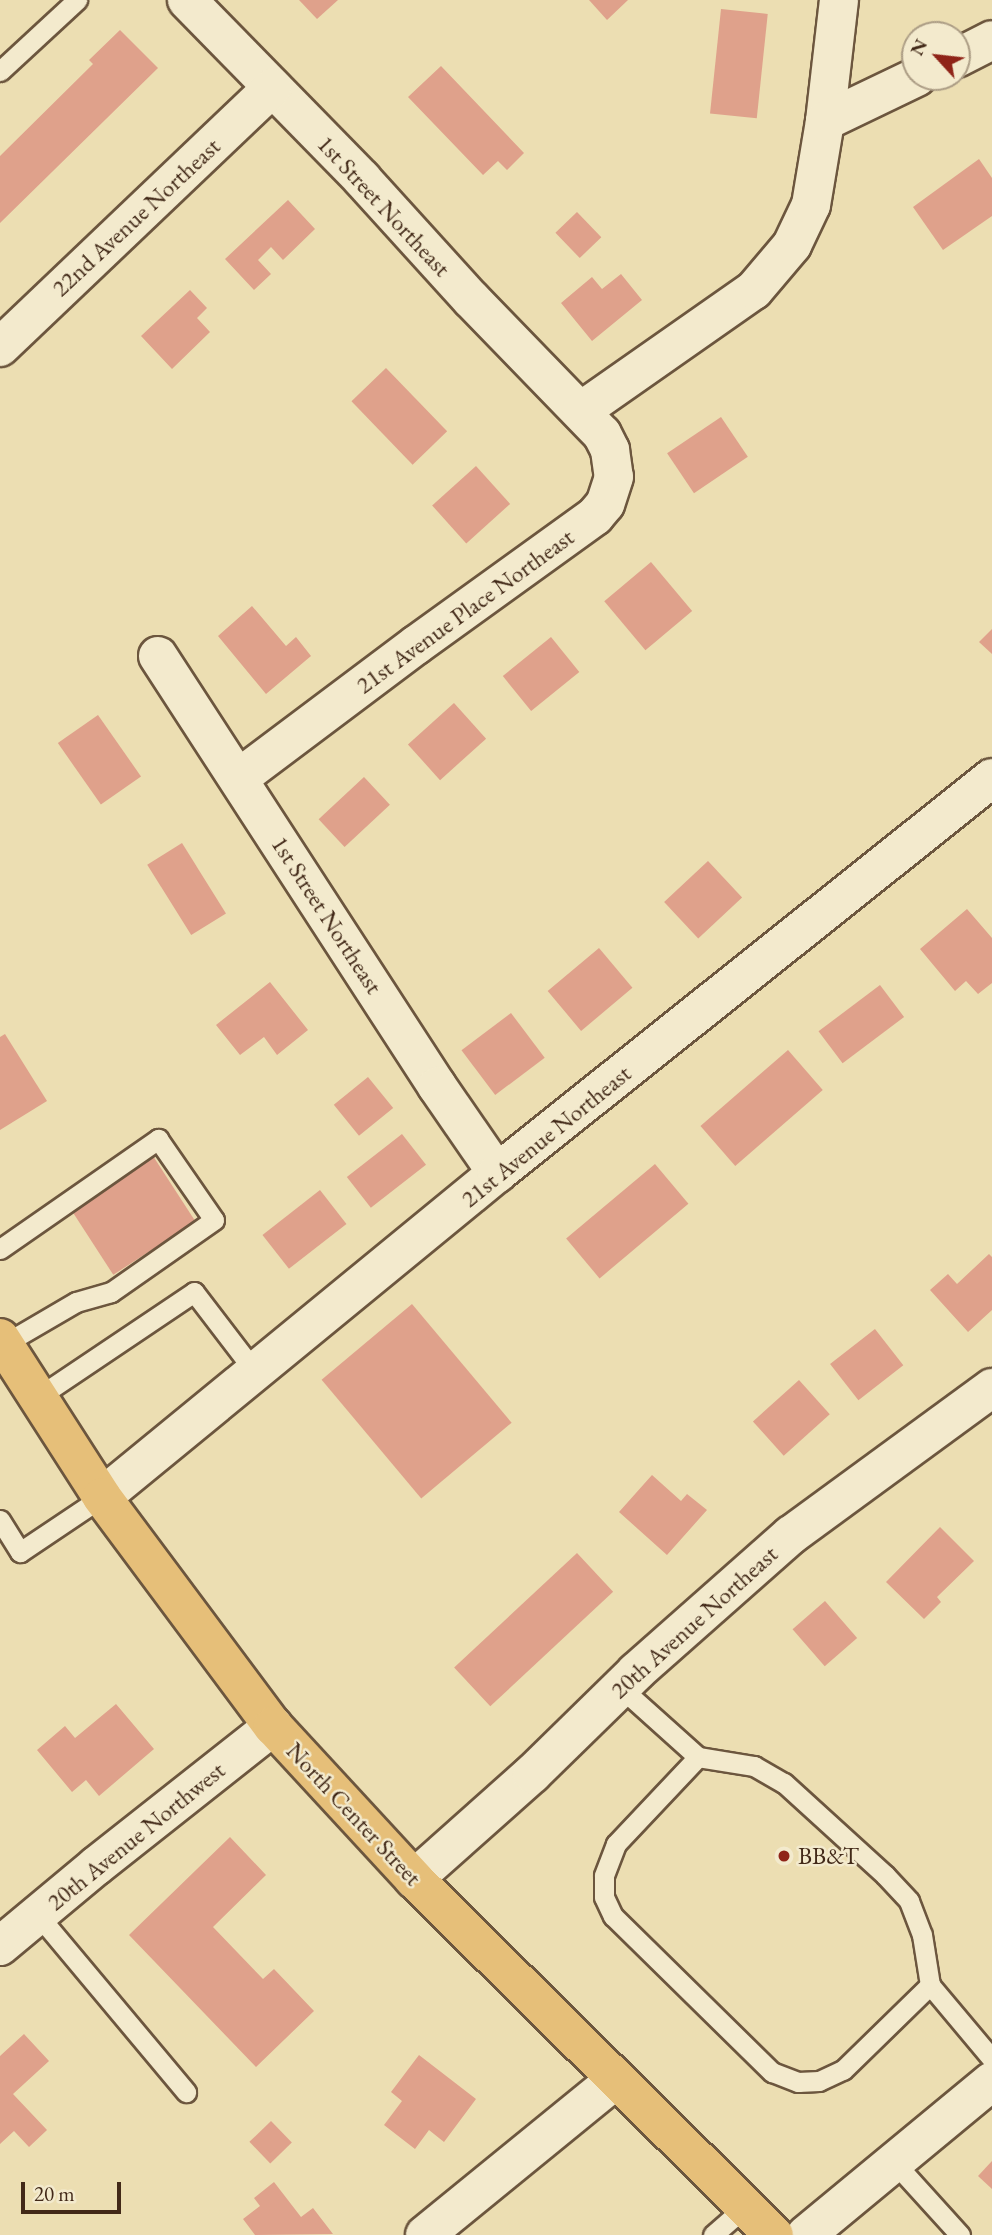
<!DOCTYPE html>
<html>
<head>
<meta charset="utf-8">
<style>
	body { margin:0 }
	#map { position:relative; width:992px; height:2235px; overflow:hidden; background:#ecdeb2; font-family:"EB Garamond",serif }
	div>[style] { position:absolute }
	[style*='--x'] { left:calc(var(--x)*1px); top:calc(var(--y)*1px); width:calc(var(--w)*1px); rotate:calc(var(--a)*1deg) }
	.building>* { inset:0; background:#dfa18b; transform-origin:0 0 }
	.roads { filter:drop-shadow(2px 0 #6c563e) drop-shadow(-2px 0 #6c563e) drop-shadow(0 2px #6c563e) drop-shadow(0 -2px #6c563e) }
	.service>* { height:19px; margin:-9.5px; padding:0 9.5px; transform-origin:9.5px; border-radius:9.5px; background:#f3eacd }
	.minor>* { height:38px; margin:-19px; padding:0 19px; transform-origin:19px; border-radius:19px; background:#f3eacd }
	.primary>* { height:38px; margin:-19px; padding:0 19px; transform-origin:19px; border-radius:19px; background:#e6bf79 }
	.dots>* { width:19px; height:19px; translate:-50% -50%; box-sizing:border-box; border:4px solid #f3eacd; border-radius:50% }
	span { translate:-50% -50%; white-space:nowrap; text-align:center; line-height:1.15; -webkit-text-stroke:5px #f3eacd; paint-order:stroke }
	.street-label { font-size:24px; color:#422918 }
	.poi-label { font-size:24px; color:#422918 }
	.left { translate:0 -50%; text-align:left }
	.north { position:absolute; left:901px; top:21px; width:70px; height:70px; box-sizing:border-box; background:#f3eacd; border:2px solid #ac9d85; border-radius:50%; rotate:297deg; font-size:19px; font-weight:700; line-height:28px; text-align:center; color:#422918 }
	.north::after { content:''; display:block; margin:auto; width:24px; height:32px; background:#8f2418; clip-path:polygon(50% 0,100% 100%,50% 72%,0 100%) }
	.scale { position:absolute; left:21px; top:2182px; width:100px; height:32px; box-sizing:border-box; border:4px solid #422918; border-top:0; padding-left:9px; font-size:21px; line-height:24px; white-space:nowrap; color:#422918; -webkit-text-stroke:5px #f3eacd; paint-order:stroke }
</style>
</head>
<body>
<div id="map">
	<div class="building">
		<i style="clip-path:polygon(299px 0,338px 0,317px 19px)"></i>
		<i style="clip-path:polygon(589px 0,628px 0,607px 20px)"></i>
		<i style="left:721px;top:9px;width:47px;height:105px;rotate:6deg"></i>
		<i style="clip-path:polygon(120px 30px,158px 68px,0 223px,0 156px,93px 64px,89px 60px)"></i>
		<i style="clip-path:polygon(441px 66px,524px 153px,507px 170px,498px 161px,483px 175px,408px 97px)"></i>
		<i style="clip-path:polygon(979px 159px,992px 178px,992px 216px,943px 250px,913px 207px)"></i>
		<i style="clip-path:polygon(288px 200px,315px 229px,283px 260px,271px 247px,258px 260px,271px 274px,254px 290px,225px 259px)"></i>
		<i style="left:577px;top:212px;width:35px;height:30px;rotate:46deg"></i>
		<i style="clip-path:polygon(621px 274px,642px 300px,592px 341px,561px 303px,592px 277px,602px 289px)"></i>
		<i style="clip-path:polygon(190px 290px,207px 308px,197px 318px,210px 332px,172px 369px,141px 336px)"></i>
		<i style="left:386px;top:368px;width:88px;height:48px;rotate:46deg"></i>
		<i style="left:721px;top:417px;width:48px;height:65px;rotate:56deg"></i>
		<i style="left:476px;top:466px;width:51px;height:59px;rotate:48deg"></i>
		<i style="left:651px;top:562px;width:64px;height:61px;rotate:50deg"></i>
		<i style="clip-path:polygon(252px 606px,286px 646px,296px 637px,311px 656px,266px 694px,218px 636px)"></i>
		<i style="clip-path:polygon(992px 629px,992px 654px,979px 642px)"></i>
		<i style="left:551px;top:637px;width:45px;height:62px;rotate:51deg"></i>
		<i style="left:454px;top:703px;width:48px;height:62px;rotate:48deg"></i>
		<i style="left:98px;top:715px;width:75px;height:49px;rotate:55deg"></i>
		<i style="left:364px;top:777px;width:38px;height:62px;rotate:47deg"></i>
		<i style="left:182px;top:843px;width:83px;height:41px;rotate:58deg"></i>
		<i style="left:708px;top:861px;width:50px;height:60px;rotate:47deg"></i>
		<i style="clip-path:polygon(967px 909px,992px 938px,992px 983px,978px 994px,966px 981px,955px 991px,920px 949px)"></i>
		<i style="left:599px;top:948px;width:52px;height:67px;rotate:50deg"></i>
		<i style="clip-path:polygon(270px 982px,308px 1030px,277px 1055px,264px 1037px,240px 1055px,216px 1025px)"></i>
		<i style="left:880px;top:985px;width:40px;height:77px;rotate:53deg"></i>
		<i style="left:511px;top:1013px;width:56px;height:62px;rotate:53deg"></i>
		<i style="clip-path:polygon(5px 1034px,47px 1101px,0 1130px,0 1037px)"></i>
		<i style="left:788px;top:1050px;width:53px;height:116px;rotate:49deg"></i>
		<i style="left:368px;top:1077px;width:40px;height:44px;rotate:51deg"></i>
		<i style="left:402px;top:1134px;width:39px;height:70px;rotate:52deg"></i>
		<i style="left:153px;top:1156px;width:78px;height:98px;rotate:57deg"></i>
		<i style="left:655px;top:1164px;width:52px;height:116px;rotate:50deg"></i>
		<i style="left:320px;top:1190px;width:43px;height:73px;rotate:52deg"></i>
		<i style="clip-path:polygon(989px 1254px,992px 1257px,992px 1310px,968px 1332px,930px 1290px,948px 1274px,957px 1284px)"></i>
		<i style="left:412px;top:1304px;width:155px;height:118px;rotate:50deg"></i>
		<i style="left:875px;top:1329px;width:46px;height:57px;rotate:52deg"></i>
		<i style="left:799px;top:1380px;width:46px;height:62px;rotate:48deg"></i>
		<i style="clip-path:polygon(652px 1475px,681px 1501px,687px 1494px,707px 1510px,667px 1555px,619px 1512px)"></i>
		<i style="clip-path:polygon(940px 1527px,974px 1561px,937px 1597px,941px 1602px,924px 1619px,886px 1582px)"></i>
		<i style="left:577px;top:1553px;width:53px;height:168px;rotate:47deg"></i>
		<i style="left:825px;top:1601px;width:49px;height:43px;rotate:49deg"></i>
		<i style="clip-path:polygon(116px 1704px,154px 1749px,99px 1796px,86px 1780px,72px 1792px,37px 1750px,65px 1726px,75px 1738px)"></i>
		<i style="clip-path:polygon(230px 1837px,266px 1875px,213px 1927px,263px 1979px,274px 1969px,314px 2011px,256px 2067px,129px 1935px)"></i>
		<i style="clip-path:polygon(24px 2034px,49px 2061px,13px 2094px,47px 2130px,29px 2147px,14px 2131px,0 2144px,0 2056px)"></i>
		<i style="clip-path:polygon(419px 2055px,476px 2099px,444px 2142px,429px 2130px,415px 2149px,384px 2125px,402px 2101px,391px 2092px)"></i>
		<i style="left:271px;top:2121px;width:30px;height:30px;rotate:46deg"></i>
		<i style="clip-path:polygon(992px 2161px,992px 2189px,978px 2176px)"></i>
		<i style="clip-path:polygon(274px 2182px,301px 2217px,313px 2208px,333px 2234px,255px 2235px,243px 2219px,260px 2206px,254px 2198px)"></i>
	</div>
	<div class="roads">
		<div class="service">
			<i style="--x:0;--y:71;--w:105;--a:-42.7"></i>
			<i style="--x:0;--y:1249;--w:193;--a:-34.8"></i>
			<i style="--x:158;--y:1139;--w:98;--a:55.3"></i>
			<i style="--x:214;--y:1220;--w:126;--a:145"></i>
			<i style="--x:111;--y:1292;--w:36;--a:164"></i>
			<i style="--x:76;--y:1302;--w:83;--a:149.7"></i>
			<i style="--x:38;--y:1397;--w:188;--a:-33.9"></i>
			<i style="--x:194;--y:1292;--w:102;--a:52.6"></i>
			<i style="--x:0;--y:1520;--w:38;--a:58"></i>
			<i style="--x:20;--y:1552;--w:99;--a:-33.9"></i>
			<i style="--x:620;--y:1687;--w:105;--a:41.9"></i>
			<i style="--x:698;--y:1757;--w:120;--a:133.3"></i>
			<i style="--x:616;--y:1844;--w:34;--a:111"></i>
			<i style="--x:604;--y:1876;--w:21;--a:90"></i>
			<i style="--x:604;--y:1897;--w:21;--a:65"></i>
			<i style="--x:613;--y:1916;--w:223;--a:44.5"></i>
			<i style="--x:772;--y:2072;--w:28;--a:21"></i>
			<i style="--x:798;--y:2082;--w:21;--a:-3"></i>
			<i style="--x:819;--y:2081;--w:26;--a:-25"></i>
			<i style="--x:843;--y:2070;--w:122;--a:-44.3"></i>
			<i style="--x:930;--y:1985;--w:97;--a:50"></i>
			<i style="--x:698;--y:1757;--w:57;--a:9.1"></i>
			<i style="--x:754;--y:1766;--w:34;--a:30"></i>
			<i style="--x:784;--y:1783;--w:137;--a:42.3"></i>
			<i style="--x:885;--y:1875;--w:35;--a:47"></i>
			<i style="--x:909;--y:1901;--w:36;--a:69"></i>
			<i style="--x:922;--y:1935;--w:51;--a:80.9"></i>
			<i style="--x:38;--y:1915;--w:231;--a:50.1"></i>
			<i style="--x:893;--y:2161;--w:100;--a:47.8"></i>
			<i style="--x:713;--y:2235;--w:43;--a:-41.2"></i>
		</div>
		<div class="minor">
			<i style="--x:187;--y:0;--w:250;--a:45.6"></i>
			<i style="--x:362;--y:179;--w:162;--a:47.8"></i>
			<i style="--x:471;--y:299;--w:188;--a:45.9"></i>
			<i style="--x:602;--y:434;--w:18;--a:63"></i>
			<i style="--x:610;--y:450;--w:27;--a:82"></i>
			<i style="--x:614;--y:477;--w:28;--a:108"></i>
			<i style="--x:605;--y:504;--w:16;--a:130"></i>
			<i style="--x:595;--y:516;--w:221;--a:144.2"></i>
			<i style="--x:416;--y:645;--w:221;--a:143.1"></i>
			<i style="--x:957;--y:58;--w:39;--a:-27"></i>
			<i style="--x:825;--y:121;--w:122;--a:-83.4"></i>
			<i style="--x:0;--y:347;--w:376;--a:-43.6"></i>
			<i style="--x:581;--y:411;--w:211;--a:-35"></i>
			<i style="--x:754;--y:290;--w:59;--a:-49.8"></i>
			<i style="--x:792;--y:245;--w:44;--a:-64.6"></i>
			<i style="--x:811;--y:205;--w:85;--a:-80.5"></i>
			<i style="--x:825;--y:121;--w:102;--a:-25.6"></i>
			<i style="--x:158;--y:656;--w:513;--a:57.02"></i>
			<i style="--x:437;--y:1086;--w:106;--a:55.4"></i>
			<i style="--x:102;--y:1497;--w:511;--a:-39.36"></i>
			<i style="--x:497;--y:1173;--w:633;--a:-38.59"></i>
			<i style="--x:414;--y:1879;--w:158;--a:-41.7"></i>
			<i style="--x:532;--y:1774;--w:146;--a:-44.4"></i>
			<i style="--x:636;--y:1672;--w:207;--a:-41.5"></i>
			<i style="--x:791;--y:1535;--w:249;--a:-36.2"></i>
			<i style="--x:0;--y:1946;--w:125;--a:-39.8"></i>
			<i style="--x:96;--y:1866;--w:226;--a:-38.3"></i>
			<i style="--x:425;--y:2235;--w:245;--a:-39.2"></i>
			<i style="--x:806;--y:2235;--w:241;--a:-39.6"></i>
		</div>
		<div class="primary">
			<i style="--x:0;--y:1338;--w:189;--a:57.3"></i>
			<i style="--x:102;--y:1497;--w:286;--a:53.3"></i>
			<i style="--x:273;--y:1726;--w:208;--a:47.3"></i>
			<i style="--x:414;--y:1879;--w:506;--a:44.68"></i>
		</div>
	</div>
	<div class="dots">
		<i style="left:784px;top:1856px;background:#8f2418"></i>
	</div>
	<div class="street-label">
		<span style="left:384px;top:206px;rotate:47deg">1st Street Northeast</span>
		<span style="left:136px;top:217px;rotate:-43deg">22nd Avenue Northeast</span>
		<span style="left:465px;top:611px;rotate:-36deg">21st Avenue Place Northeast</span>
		<span style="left:327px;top:915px;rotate:57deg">1st Street Northeast</span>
		<span style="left:546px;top:1136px;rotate:-39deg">21st Avenue Northeast</span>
		<span style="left:694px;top:1622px;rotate:-42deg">20th Avenue Northeast</span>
		<span style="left:354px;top:1814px;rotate:47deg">North Center Street</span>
		<span style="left:136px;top:1836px;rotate:-39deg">20th Avenue Northwest</span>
	</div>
	<div class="poi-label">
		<span class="left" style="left:798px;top:1856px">BB&amp;T</span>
	</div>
	<div class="north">N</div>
	<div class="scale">20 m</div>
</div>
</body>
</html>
